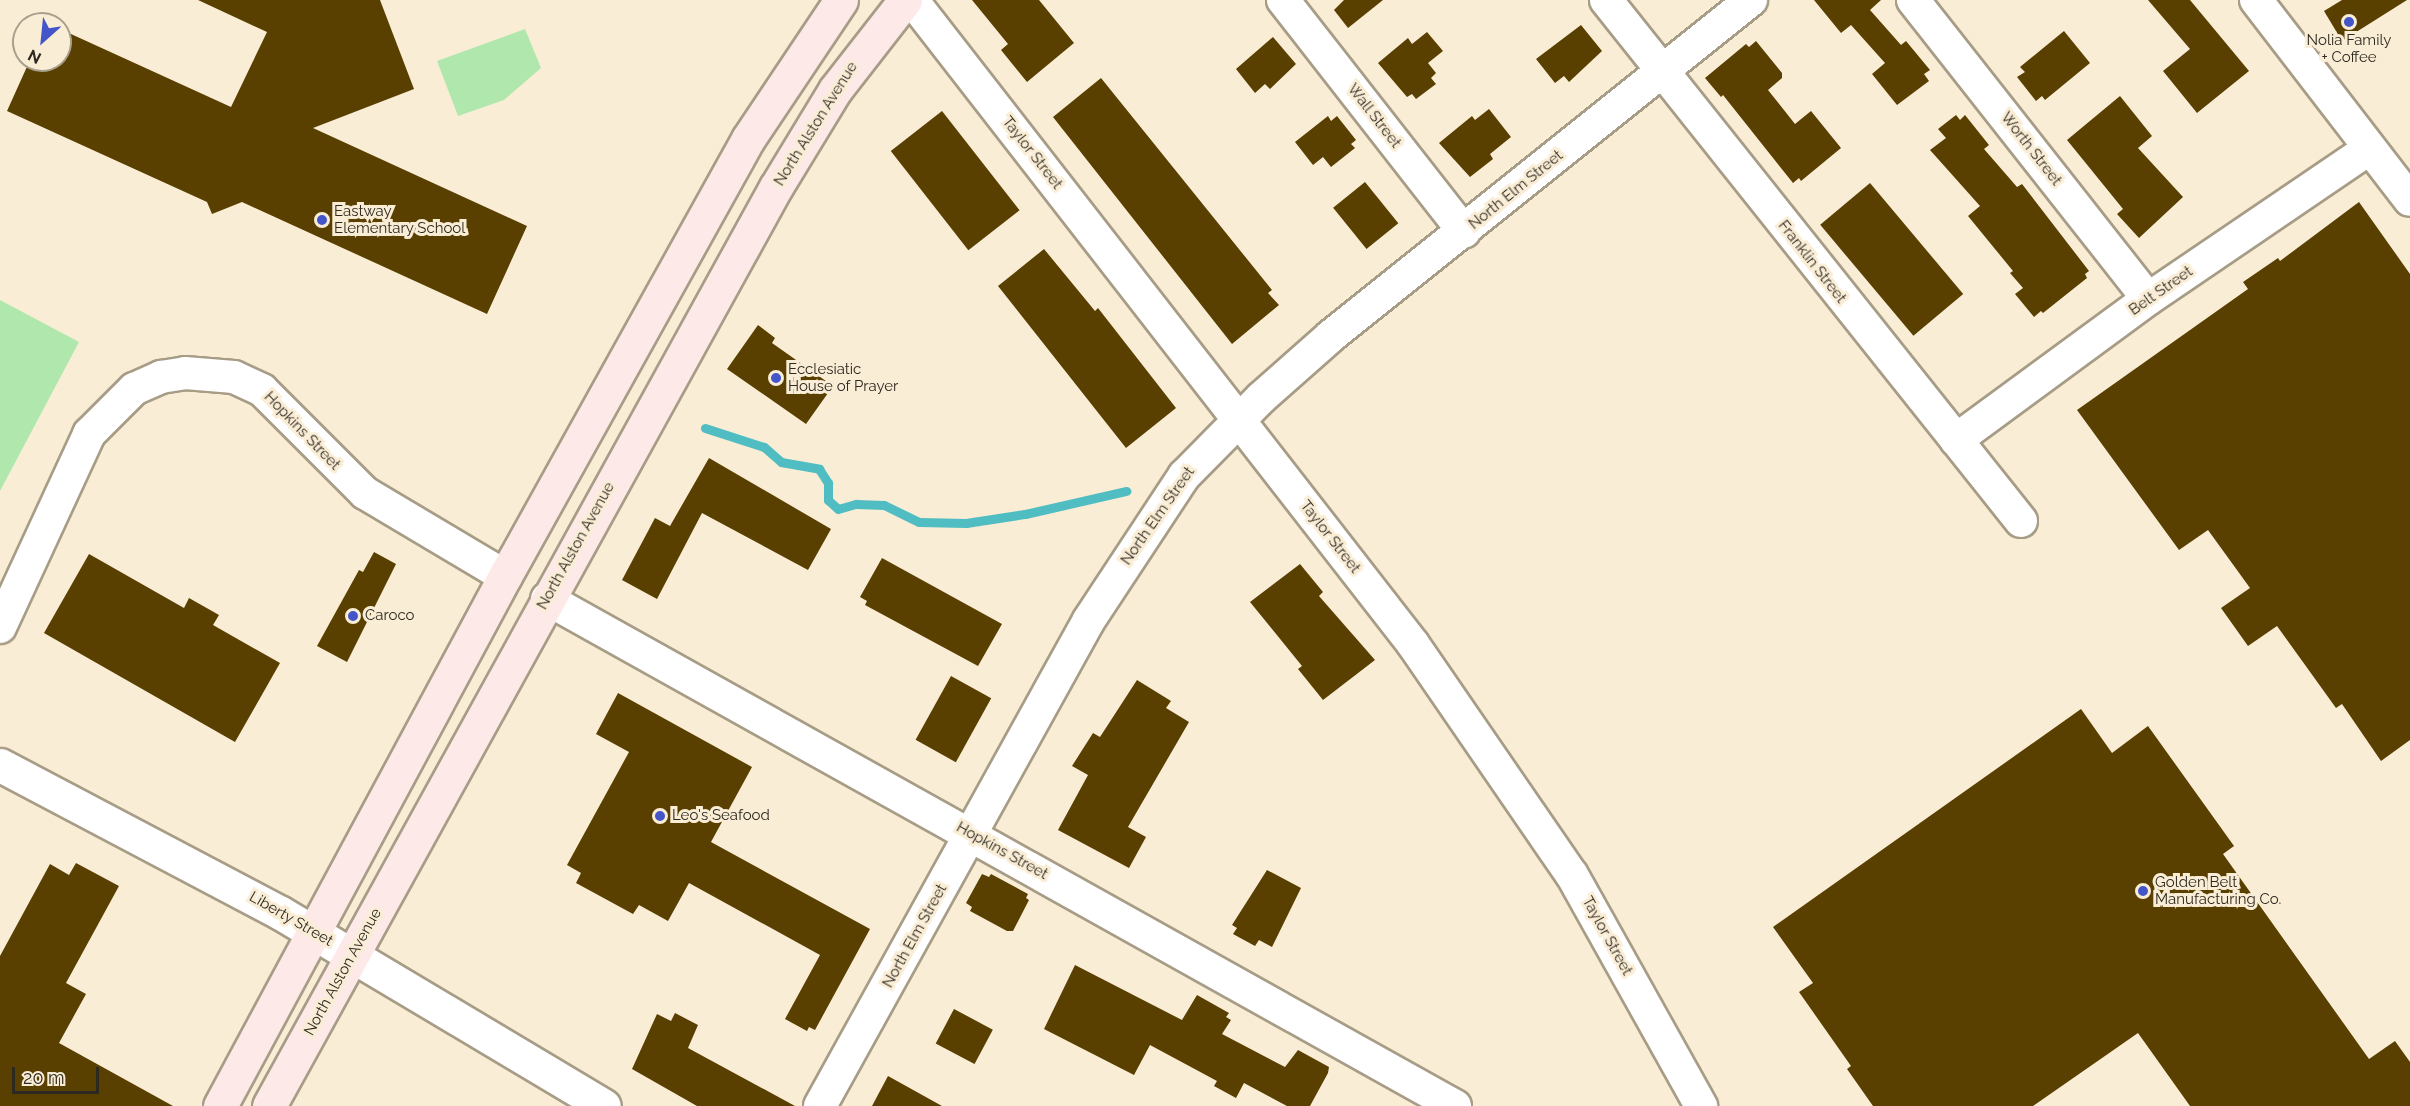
<!DOCTYPE html>
<html>
<head>
<meta charset="utf-8">
<style>
	body { margin:0 }
	#map { position:relative; width:2410px; height:1106px; overflow:hidden; background:#faedd6; font-family:Raleway,sans-serif }
	div>[style] { position:absolute }
	[style*='--x'] { left:calc(var(--x)*1px); top:calc(var(--y)*1px); width:calc(var(--w)*1px); rotate:calc(var(--a)*1deg) }
	.green>* { inset:0; background:#b0e7ad }
	.stream>* { height:9px; margin:-4.5px; padding:0 4.5px; transform-origin:4.5px; border-radius:4.5px; background:#4fbdc1 }
	.building>* { inset:0; background:#593f00; transform-origin:0 0 }
	.roads { filter:drop-shadow(2px 0 #a79c86) drop-shadow(-2px 0 #a79c86) drop-shadow(0 2px #a79c86) drop-shadow(0 -2px #a79c86) }
	.minor>* { height:32px; margin:-16px; padding:0 16px; transform-origin:16px; border-radius:16px; background:#fff }
	.tertiary>* { height:33px; margin:-16.5px; padding:0 16.5px; transform-origin:16.5px; border-radius:16.5px; background:#fff }
	.secondary>* { height:33px; margin:-16.5px; padding:0 16.5px; transform-origin:16.5px; border-radius:16.5px; background:#fce9e8 }
	.dots>* { width:16px; height:16px; translate:-50% -50%; box-sizing:border-box; border:3px solid #faedd6; border-radius:50% }
	span { translate:-50% -50%; white-space:nowrap; text-align:center; line-height:1.15; -webkit-text-stroke:6px #faedd6; paint-order:stroke }
	.poi-label { font-size:15px; color:#2e2920 }
	.left { translate:0 -50%; text-align:left }
	.street-label { font-size:15px; color:#2e2920 }
	.north { position:absolute; left:12px; top:12px; width:60px; height:60px; box-sizing:border-box; background:#faedd6; border:2px solid #a89f8d; border-radius:50%; rotate:207deg; font-size:16px; font-weight:700; line-height:24px; text-align:center; color:#2e2920 }
	.north::after { content:''; display:block; margin:auto; width:21px; height:27px; background:#4355c9; clip-path:polygon(50% 0,100% 100%,50% 72%,0 100%) }
	.scale { position:absolute; left:12px; top:1067px; width:87px; height:27px; box-sizing:border-box; border:3px solid #2e2920; border-top:0; padding-left:8px; font-size:18px; line-height:21px; white-space:nowrap; color:#2e2920; -webkit-text-stroke:4px #faedd6; paint-order:stroke }
</style>
</head>
<body>
<div id="map">
	<div class="green">
		<i style="clip-path:polygon(525px 29px,541px 68px,504px 100px,458px 116px,437px 61px)"></i>
		<i style="clip-path:polygon(0 300px,79px 342px,0 491px)"></i>
	</div>
	<div class="stream">
		<i style="--x:705;--y:428;--w:62;--a:17.9"></i>
		<i style="--x:764;--y:447;--w:23;--a:41"></i>
		<i style="--x:781;--y:462;--w:39;--a:10"></i>
		<i style="--x:819;--y:469;--w:17;--a:57"></i>
		<i style="--x:828;--y:483;--w:17;--a:90"></i>
		<i style="--x:828;--y:500;--w:13;--a:42"></i>
		<i style="--x:838;--y:509;--w:19;--a:-16"></i>
		<i style="--x:856;--y:504;--w:28;--a:2"></i>
		<i style="--x:884;--y:505;--w:39;--a:26"></i>
		<i style="--x:919;--y:522;--w:47;--a:1.2"></i>
		<i style="--x:966;--y:523;--w:60;--a:-8.7"></i>
		<i style="--x:1025;--y:514;--w:104;--a:-12.8"></i>
	</div>
	<div class="building">
		<i style="clip-path:polygon(198px 0,380px 0,414px 89px,313px 128px,527px 226px,487px 314px,242px 202px,212px 214px,207px 202px,7px 111px,30px 60px,60px 60px,60px 29px,231px 107px,267px 32px)"></i>
		<i style="clip-path:polygon(972px 0,1039px 0,1074px 43px,1027px 82px,1001px 50px,1008px 44px)"></i>
		<i style="clip-path:polygon(1344px 0,1383px 0,1348px 28px,1334px 10px)"></i>
		<i style="clip-path:polygon(1814px 0,1881px 0,1870px 10px,1901px 45px,1906px 41px,1930px 70px,1924px 74px,1929px 81px,1897px 105px,1872px 74px,1885px 63px,1851px 25px,1841px 33px)"></i>
		<i style="clip-path:polygon(2148px 0,2190px 0,2249px 71px,2197px 113px,2163px 71px,2190px 49px)"></i>
		<i style="clip-path:polygon(2342px 0,2407px 0,2342px 41px,2324px 11px)"></i>
		<i style="clip-path:polygon(1581px 25px,1602px 51px,1569px 82px,1564px 76px,1555px 83px,1536px 59px)"></i>
		<i style="clip-path:polygon(2064px 31px,2090px 63px,2045px 100px,2042px 96px,2036px 101px,2017px 77px,2025px 72px,2020px 67px)"></i>
		<i style="clip-path:polygon(1427px 32px,1443px 51px,1428px 63px,1436px 73px,1431px 78px,1436px 84px,1416px 99px,1412px 94px,1407px 97px,1378px 63px,1408px 38px,1412px 44px)"></i>
		<i style="clip-path:polygon(1273px 37px,1296px 64px,1270px 89px,1265px 84px,1255px 93px,1236px 69px)"></i>
		<i style="clip-path:polygon(1756px 41px,1782px 73px,1782px 78px,1768px 90px,1795px 124px,1811px 111px,1841px 148px,1801px 181px,1799px 178px,1793px 183px,1723px 95px,1721px 97px,1705px 78px,1746px 44px,1749px 47px)"></i>
		<i style="clip-path:polygon(1101px 78px,1272px 290px,1268px 293px,1279px 305px,1232px 344px,1053px 117px)"></i>
		<i style="clip-path:polygon(2120px 96px,2152px 136px,2138px 148px,2183px 197px,2139px 238px,2117px 214px,2123px 209px,2067px 140px)"></i>
		<i style="clip-path:polygon(1489px 109px,1511px 137px,1490px 154px,1493px 159px,1470px 177px,1439px 143px,1472px 116px,1475px 120px)"></i>
		<i style="left:942px;top:111px;width:126px;height:65px;rotate:52deg"></i>
		<i style="clip-path:polygon(1956px 115px,1960px 120px,1965px 115px,1989px 145px,1984px 149px,2017px 187px,2022px 184px,2089px 271px,2085px 274px,2087px 278px,2043px 313px,2041px 311px,2034px 317px,2015px 294px,2023px 288px,2010px 273px,2013px 271px,1968px 216px,1980px 206px,1930px 150px,1946px 138px,1938px 129px)"></i>
		<i style="clip-path:polygon(1328px 116px,1331px 121px,1337px 116px,1356px 140px,1351px 144px,1355px 148px,1331px 167px,1323px 157px,1313px 165px,1295px 142px)"></i>
		<i style="left:1365px;top:182px;width:53px;height:41px;rotate:51deg"></i>
		<i style="left:1870px;top:183px;width:145px;height:65px;rotate:50deg"></i>
		<i style="clip-path:polygon(2359px 202px,2410px 274px,2410px 740px,2381px 761px,2342px 704px,2336px 708px,2277px 626px,2248px 646px,2221px 608px,2250px 588px,2208px 530px,2179px 550px,2077px 410px,2248px 289px,2243px 282px,2278px 258px,2280px 261px)"></i>
		<i style="clip-path:polygon(1044px 249px,1095px 311px,1098px 308px,1176px 408px,1126px 448px,998px 286px)"></i>
		<i style="clip-path:polygon(758px 325px,775px 338px,772px 343px,833px 386px,806px 424px,727px 369px)"></i>
		<i style="clip-path:polygon(709px 458px,831px 529px,808px 570px,702px 513px,657px 599px,622px 580px,655px 518px,670px 526px)"></i>
		<i style="clip-path:polygon(374px 552px,396px 564px,347px 662px,317px 646px,359px 570px,363px 572px)"></i>
		<i style="clip-path:polygon(89px 554px,184px 608px,189px 598px,219px 615px,213px 625px,280px 663px,235px 742px,44px 633px)"></i>
		<i style="clip-path:polygon(882px 558px,1002px 624px,978px 666px,865px 605px,867px 601px,860px 597px)"></i>
		<i style="clip-path:polygon(1300px 564px,1323px 592px,1319px 596px,1375px 660px,1323px 700px,1298px 669px,1302px 666px,1250px 602px)"></i>
		<i style="left:951px;top:676px;width:46px;height:73px;rotate:29deg"></i>
		<i style="clip-path:polygon(1137px 680px,1171px 701px,1166px 708px,1189px 722px,1128px 827px,1146px 837px,1129px 868px,1058px 830px,1088px 775px,1072px 766px,1093px 733px,1100px 737px)"></i>
		<i style="clip-path:polygon(618px 693px,752px 767px,711px 842px,870px 929px,815px 1030px,809px 1027px,807px 1031px,785px 1019px,820px 955px,689px 883px,668px 921px,639px 905px,633px 914px,576px 883px,581px 873px,567px 865px,629px 752px,596px 734px)"></i>
		<i style="clip-path:polygon(2081px 709px,2112px 753px,2148px 726px,2234px 846px,2223px 854px,2369px 1059px,2395px 1041px,2410px 1062px,2410px 1106px,2190px 1106px,2138px 1033px,2033px 1106px,1873px 1106px,1847px 1069px,1851px 1066px,1799px 992px,1813px 983px,1773px 927px)"></i>
		<i style="clip-path:polygon(76px 863px,119px 886px,66px 983px,86px 994px,59px 1043px,173px 1106px,0 1106px,0 956px,50px 864px,69px 875px)"></i>
		<i style="clip-path:polygon(1267px 870px,1301px 888px,1272px 947px,1259px 940px,1255px 946px,1233px 934px,1237px 928px,1232px 925px)"></i>
		<i style="clip-path:polygon(982px 874px,989px 877px,991px 874px,1028px 894px,1026px 898px,1029px 900px,1013px 931px,1007px 931px,970px 911px,972px 907px,966px 903px)"></i>
		<i style="clip-path:polygon(1075px 965px,1182px 1020px,1197px 995px,1229px 1013px,1226px 1017px,1231px 1020px,1222px 1034px,1285px 1067px,1298px 1050px,1329px 1067px,1328px 1073px,1310px 1106px,1287px 1106px,1244px 1083px,1236px 1098px,1214px 1086px,1217px 1081px,1150px 1045px,1134px 1075px,1044px 1029px)"></i>
		<i style="left:954px;top:1009px;width:44px;height:39px;rotate:28deg"></i>
		<i style="clip-path:polygon(675px 1013px,698px 1025px,688px 1048px,795px 1106px,697px 1106px,632px 1069px,657px 1014px,671px 1021px)"></i>
		<i style="clip-path:polygon(888px 1076px,942px 1106px,872px 1106px)"></i>
	</div>
	<div class="roads">
		<div class="minor">
			<i style="--x:912;--y:0;--w:816;--a:52.12"></i>
			<i style="--x:1413;--y:644;--w:280;--a:55.5"></i>
			<i style="--x:1572;--y:875;--w:265;--a:60.8"></i>
			<i style="--x:1283;--y:0;--w:294;--a:52"></i>
			<i style="--x:1606;--y:0;--w:666;--a:51.46"></i>
			<i style="--x:1913;--y:0;--w:380;--a:51.8"></i>
			<i style="--x:2256;--y:0;--w:252;--a:52.4"></i>
			<i style="--x:1956;--y:440;--w:238;--a:-36.3"></i>
			<i style="--x:2148;--y:299;--w:268;--a:-34.2"></i>
			<i style="--x:547;--y:599;--w:1040;--a:29.18"></i>
			<i style="--x:0;--y:627;--w:213;--a:-65.2"></i>
			<i style="--x:89;--y:434;--w:64;--a:-45"></i>
			<i style="--x:134;--y:389;--w:30;--a:-24"></i>
			<i style="--x:161;--y:377;--w:24;--a:-9"></i>
			<i style="--x:185;--y:373;--w:49;--a:4.7"></i>
			<i style="--x:234;--y:377;--w:31;--a:25"></i>
			<i style="--x:262;--y:390;--w:146;--a:45"></i>
			<i style="--x:365;--y:493;--w:163;--a:30.7"></i>
			<i style="--x:820;--y:1106;--w:555;--a:-61.04"></i>
			<i style="--x:1089;--y:620;--w:173;--a:-56.6"></i>
			<i style="--x:1184;--y:476;--w:110;--a:-45.4"></i>
			<i style="--x:1261;--y:398;--w:94;--a:-41.5"></i>
			<i style="--x:1331;--y:336;--w:538;--a:-38.66"></i>
		</div>
		<div class="tertiary">
			<i style="--x:0;--y:765;--w:315;--a:27.8"></i>
			<i style="--x:279;--y:912;--w:378;--a:30.8"></i>
		</div>
		<div class="secondary">
			<i style="--x:220;--y:1106;--w:602;--a:-61.73"></i>
			<i style="--x:505;--y:576;--w:500;--a:-60.92"></i>
			<i style="--x:748;--y:139;--w:167;--a:-56.2"></i>
			<i style="--x:269;--y:1106;--w:1050;--a:-61.12"></i>
			<i style="--x:776;--y:187;--w:114;--a:-58.7"></i>
			<i style="--x:835;--y:90;--w:114;--a:-52.1"></i>
		</div>
	</div>
	<div class="dots">
		<i style="left:2349px;top:22px;background:#4355c9"></i>
		<i style="left:322px;top:220px;background:#4355c9"></i>
		<i style="left:776px;top:378px;background:#4355c9"></i>
		<i style="left:353px;top:616px;background:#4355c9"></i>
		<i style="left:660px;top:816px;background:#4355c9"></i>
		<i style="left:2143px;top:891px;background:#4355c9"></i>
	</div>
	<div class="poi-label">
		<span style="left:2349px;top:49px">Nolia Family<br>+ Coffee</span>
		<span class="left" style="left:334px;top:220px">Eastway<br>Elementary School</span>
		<span class="left" style="left:788px;top:378px">Ecclesiatic<br>House of Prayer</span>
		<span class="left" style="left:365px;top:616px">Caroco</span>
		<span class="left" style="left:672px;top:816px">Leo's Seafood</span>
		<span class="left" style="left:2155px;top:891px">Golden Belt<br>Manufacturing Co.</span>
	</div>
	<div class="street-label">
		<span style="left:1374px;top:116px;rotate:52deg">Wall Street</span>
		<span style="left:816px;top:124px;rotate:-58deg">North Alston Avenue</span>
		<span style="left:2031px;top:149px;rotate:52deg">Worth Street</span>
		<span style="left:1032px;top:153px;rotate:52deg">Taylor Street</span>
		<span style="left:1516px;top:190px;rotate:-39deg">North Elm Street</span>
		<span style="left:1812px;top:262px;rotate:52deg">Franklin Street</span>
		<span style="left:2161px;top:291px;rotate:-35deg">Belt Street</span>
		<span style="left:302px;top:431px;rotate:46deg">Hopkins Street</span>
		<span style="left:1158px;top:516px;rotate:-55deg">North Elm Street</span>
		<span style="left:1330px;top:537px;rotate:52deg">Taylor Street</span>
		<span style="left:576px;top:546px;rotate:-61deg">North Alston Avenue</span>
		<span style="left:1002px;top:851px;rotate:29deg">Hopkins Street</span>
		<span style="left:291px;top:919px;rotate:30deg">Liberty Street</span>
		<span style="left:915px;top:936px;rotate:-61deg">North Elm Street</span>
		<span style="left:1607px;top:936px;rotate:61deg">Taylor Street</span>
		<span style="left:343px;top:972px;rotate:-61deg">North Alston Avenue</span>
	</div>
	<div class="north">N</div>
	<div class="scale">20 m</div>
</div>
</body>
</html>
